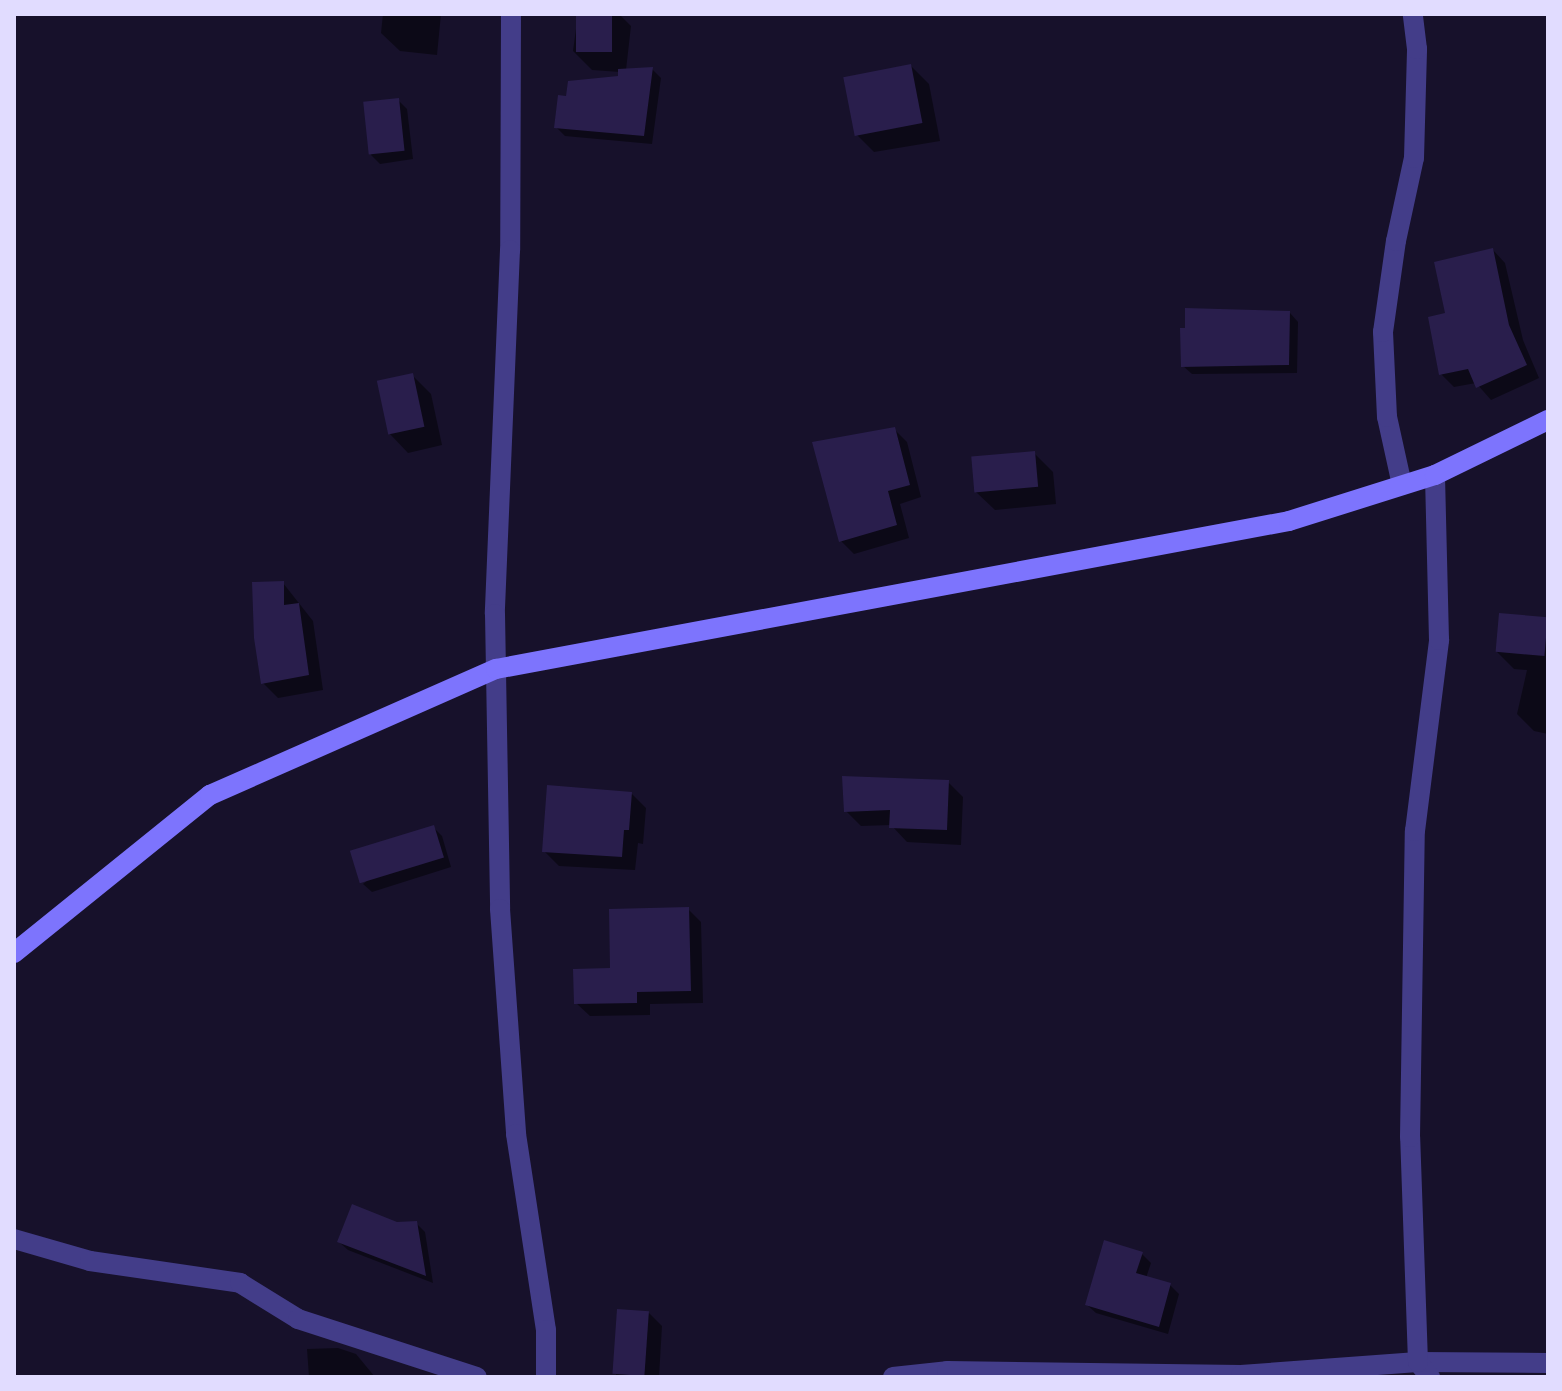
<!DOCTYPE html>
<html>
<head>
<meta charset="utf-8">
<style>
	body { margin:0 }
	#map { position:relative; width:1562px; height:1391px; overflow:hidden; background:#17112b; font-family:Barlow,sans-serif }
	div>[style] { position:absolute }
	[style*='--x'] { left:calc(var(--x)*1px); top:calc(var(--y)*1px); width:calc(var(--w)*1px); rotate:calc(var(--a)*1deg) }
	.shadow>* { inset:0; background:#0007 }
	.building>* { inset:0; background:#291e4c; transform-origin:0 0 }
	.street>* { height:20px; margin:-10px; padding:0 10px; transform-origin:10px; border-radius:10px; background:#433d89 }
	.secondary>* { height:20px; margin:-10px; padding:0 10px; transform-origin:10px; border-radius:10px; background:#7d74fd }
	span { translate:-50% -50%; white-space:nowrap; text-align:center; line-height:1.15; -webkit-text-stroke:6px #17112b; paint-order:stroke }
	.frame { position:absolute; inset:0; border:16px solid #e1dcff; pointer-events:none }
</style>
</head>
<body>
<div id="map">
	<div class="shadow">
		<i style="clip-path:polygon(383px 14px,441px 14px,437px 55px,400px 51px,381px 33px)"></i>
		<i style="clip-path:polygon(578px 14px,619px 14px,631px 26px,626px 70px,652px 69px,661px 78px,652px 144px,565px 136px,556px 127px,568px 98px,620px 77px,620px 72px,592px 70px,573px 51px)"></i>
		<i style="clip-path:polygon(911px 66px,929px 84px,940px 141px,874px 152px,856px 134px)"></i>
		<i style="clip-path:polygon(398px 100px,407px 109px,413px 159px,380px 164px,371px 155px)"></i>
		<i style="clip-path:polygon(1493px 250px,1505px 263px,1523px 340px,1539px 378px,1491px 400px,1476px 383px,1454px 387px,1441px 374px,1448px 315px)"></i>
		<i style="clip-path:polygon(1290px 313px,1298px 322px,1297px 373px,1192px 374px,1183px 366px)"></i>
		<i style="clip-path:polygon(413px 376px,431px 394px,442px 445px,408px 453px,390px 434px)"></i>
		<i style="clip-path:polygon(894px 429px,907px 442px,921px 497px,900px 504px,909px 538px,854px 554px,841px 541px)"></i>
		<i style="clip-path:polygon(1034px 453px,1053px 472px,1056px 504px,995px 510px,976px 492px)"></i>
		<i style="clip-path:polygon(283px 583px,313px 621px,323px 690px,278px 698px,263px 683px)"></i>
		<i style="clip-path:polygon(1548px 618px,1548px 734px,1534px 731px,1517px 714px,1527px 670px,1514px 669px,1497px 652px)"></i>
		<i style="clip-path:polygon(948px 782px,963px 797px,961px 845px,907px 842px,891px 825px,861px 826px,846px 811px)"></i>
		<i style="clip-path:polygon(632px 794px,646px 808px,643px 844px,638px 843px,635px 870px,559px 866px,544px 851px)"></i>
		<i style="clip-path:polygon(433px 827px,442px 836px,451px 867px,372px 892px,363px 884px)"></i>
		<i style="clip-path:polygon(688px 909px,701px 922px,703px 1003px,650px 1004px,650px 1015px,590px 1016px,576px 1003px)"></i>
		<i style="clip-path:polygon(397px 1223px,416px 1223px,425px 1232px,433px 1283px,348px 1250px,339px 1242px)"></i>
		<i style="clip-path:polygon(1142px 1254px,1151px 1263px,1146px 1278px,1170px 1285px,1179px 1294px,1168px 1334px,1096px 1313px,1087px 1305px)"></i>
		<i style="clip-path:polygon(619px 1311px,649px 1313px,662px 1326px,659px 1377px,616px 1377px)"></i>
		<i style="clip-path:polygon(338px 1348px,356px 1354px,375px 1377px,309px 1377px,307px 1349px)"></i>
	</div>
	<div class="building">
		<i style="left:576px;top:14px;width:36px;height:38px"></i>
		<i style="left:911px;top:64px;width:60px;height:69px;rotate:79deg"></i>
		<i style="clip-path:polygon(653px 67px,644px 136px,554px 128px,558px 95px,566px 96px,568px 81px,618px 76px,618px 69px)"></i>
		<i style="left:399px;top:98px;width:53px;height:36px;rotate:84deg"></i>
		<i style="clip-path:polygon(1493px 248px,1509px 325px,1527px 365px,1476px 388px,1468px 369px,1439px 375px,1428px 317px,1445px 313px,1434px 262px)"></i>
		<i style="clip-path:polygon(1185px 308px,1290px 311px,1289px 365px,1181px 367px,1180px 328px,1185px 328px)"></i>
		<i style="left:413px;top:373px;width:55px;height:37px;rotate:78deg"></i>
		<i style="clip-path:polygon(895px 427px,910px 485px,888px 491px,897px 525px,839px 542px,812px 442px)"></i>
		<i style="left:1035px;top:451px;width:36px;height:64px;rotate:85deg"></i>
		<i style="clip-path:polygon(284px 581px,284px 605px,299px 603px,309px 675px,261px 684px,254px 638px,252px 582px)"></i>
		<i style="left:1499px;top:613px;width:49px;height:39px;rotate:5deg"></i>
		<i style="clip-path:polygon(842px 776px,949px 780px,947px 830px,889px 828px,890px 810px,844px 812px)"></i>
		<i style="clip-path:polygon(547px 785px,632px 792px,629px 830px,624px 830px,622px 857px,542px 852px)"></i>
		<i style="left:434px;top:825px;width:34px;height:88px;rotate:73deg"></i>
		<i style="clip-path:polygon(689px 907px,691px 991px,637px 992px,637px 1003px,574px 1004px,573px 969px,610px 968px,609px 909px)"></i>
		<i style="clip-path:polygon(352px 1204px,397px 1222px,417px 1221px,426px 1276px,337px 1242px)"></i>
		<i style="clip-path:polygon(1104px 1240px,1143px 1252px,1136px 1273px,1171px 1283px,1159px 1327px,1085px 1305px)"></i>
		<i style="left:617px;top:1309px;width:32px;height:65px;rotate:4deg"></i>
	</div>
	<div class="street">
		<i style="--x:511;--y:14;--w:236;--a:90.2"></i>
		<i style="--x:510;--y:250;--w:364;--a:92.4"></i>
		<i style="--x:495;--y:614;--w:295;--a:89"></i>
		<i style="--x:500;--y:909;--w:226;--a:85.9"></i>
		<i style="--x:516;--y:1134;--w:198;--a:81.3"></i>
		<i style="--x:546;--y:1330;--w:47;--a:90"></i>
		<i style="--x:1402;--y:485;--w:70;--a:-102.4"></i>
		<i style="--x:1387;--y:417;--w:85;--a:-92.7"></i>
		<i style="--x:1383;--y:332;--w:92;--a:-81.9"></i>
		<i style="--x:1396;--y:241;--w:85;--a:-77.8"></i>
		<i style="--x:1414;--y:158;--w:109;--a:-88.4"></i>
		<i style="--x:1417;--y:49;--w:35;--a:-97"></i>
		<i style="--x:14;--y:1239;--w:79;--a:16.1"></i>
		<i style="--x:90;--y:1261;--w:152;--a:8.3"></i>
		<i style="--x:240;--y:1283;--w:68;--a:31.8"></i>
		<i style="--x:298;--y:1319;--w:188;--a:18"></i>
		<i style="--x:893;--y:1377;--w:54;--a:-6.3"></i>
		<i style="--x:947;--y:1371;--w:294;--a:0.8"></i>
		<i style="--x:1241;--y:1375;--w:177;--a:-4.2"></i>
		<i style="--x:1418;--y:1362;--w:130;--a:0.4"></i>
		<i style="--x:1430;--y:1377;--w:19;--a:-129"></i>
		<i style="--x:1418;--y:1362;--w:225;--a:-92"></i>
		<i style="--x:1410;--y:1137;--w:306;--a:-89.1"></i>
		<i style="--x:1415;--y:831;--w:193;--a:-82.8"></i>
		<i style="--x:1439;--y:640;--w:165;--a:-91.4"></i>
	</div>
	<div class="secondary">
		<i style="--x:14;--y:953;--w:252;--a:-38.9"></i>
		<i style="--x:210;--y:795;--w:313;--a:-23.8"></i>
		<i style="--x:496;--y:669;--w:807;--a:-10.57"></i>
		<i style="--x:1289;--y:521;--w:153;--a:-17.5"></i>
		<i style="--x:1435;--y:475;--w:126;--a:-26"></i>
	</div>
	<div class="frame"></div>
</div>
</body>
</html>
